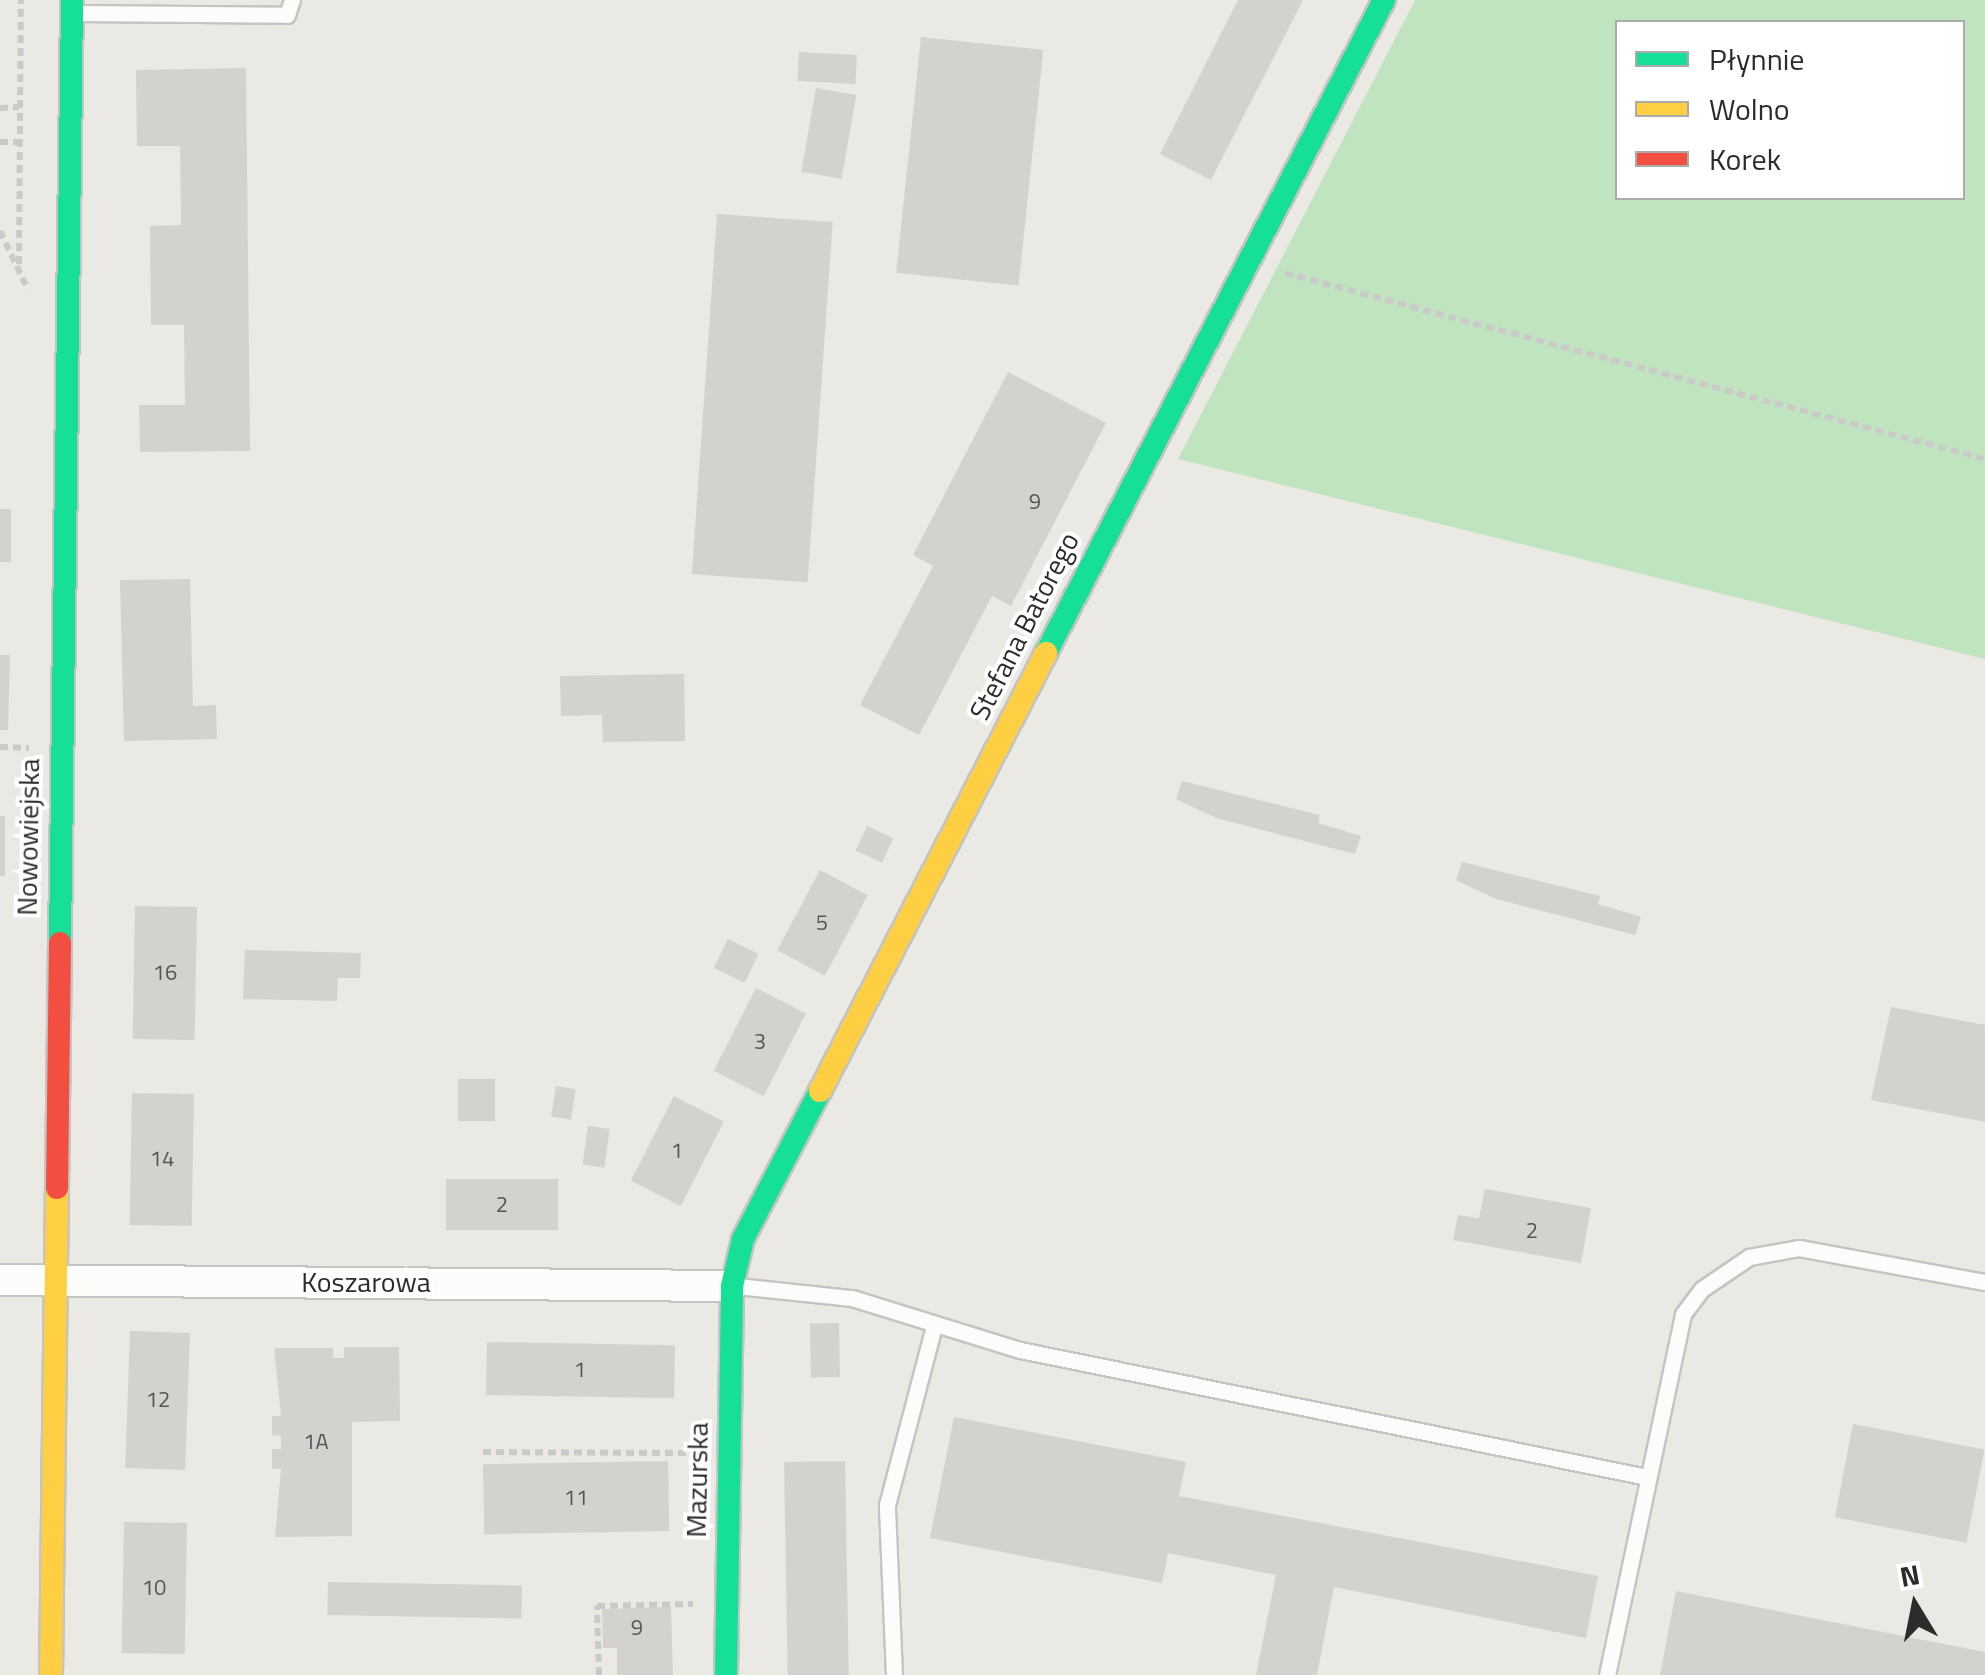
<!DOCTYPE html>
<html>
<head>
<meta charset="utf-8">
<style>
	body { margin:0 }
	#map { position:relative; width:1985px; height:1675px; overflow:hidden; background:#eae9e3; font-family:"Titillium Web",sans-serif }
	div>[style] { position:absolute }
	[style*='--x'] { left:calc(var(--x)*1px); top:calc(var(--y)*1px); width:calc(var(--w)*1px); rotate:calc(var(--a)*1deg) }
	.green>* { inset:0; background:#c1e4c0 }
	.building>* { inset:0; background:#d3d2ce; transform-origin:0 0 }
	.path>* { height:6px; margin-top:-3px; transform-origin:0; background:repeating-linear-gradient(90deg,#cacac9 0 8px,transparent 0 13px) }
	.roads { filter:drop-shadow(2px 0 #c4c4c2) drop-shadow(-2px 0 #c4c4c2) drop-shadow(0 2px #c4c4c2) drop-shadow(0 -2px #c4c4c2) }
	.lane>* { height:15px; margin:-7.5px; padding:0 7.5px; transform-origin:7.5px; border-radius:7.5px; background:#fcfcfb }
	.street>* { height:30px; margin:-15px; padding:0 15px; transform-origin:15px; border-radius:15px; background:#fcfcfb }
	.fast>* { height:22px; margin:-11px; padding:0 11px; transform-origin:11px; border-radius:11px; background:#16e098 }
	.slow>* { height:22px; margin:-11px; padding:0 11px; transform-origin:11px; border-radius:11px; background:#ffcf43 }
	.jam>* { height:22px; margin:-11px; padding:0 11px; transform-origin:11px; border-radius:11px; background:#f24e42 }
	span { translate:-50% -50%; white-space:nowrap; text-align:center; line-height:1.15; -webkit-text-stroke:8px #fff; paint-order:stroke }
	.number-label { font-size:22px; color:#565655 }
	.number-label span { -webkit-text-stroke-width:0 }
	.street-label { font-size:28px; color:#2c2c2c }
	.legend { position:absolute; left:1615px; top:20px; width:350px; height:180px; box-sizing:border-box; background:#fff; border:2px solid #ababab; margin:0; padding:12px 18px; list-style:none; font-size:30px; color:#2c2c2c }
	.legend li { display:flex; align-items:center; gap:20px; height:50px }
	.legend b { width:50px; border:2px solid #ababab }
	.north { position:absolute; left:1865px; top:1555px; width:100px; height:100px; -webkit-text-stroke:8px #fff; paint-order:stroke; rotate:350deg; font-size:28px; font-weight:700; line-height:40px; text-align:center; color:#2c2c2c }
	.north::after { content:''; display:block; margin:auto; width:35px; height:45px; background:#2c2c2c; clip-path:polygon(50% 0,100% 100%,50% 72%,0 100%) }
</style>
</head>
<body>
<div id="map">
	<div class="green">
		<i style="clip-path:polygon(evenodd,1415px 0,1985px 0,1985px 659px,1178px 459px,1415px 0,1618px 22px,1962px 22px,1962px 198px,1618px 198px,1618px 22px)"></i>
	</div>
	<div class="building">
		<i style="clip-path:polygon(1238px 0,1303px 0,1211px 180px,1160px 154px)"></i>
		<i style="left:921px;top:37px;width:123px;height:237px;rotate:6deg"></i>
		<i style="left:799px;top:52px;width:58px;height:29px;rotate:3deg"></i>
		<i style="clip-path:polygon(246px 68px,250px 451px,140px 452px,139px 405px,185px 405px,184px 325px,151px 325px,150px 226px,181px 225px,180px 146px,137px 146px,136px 70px)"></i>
		<i style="left:816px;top:88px;width:41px;height:85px;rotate:10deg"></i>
		<i style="left:717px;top:214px;width:116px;height:361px;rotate:4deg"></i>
		<i style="clip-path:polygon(1008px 372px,1106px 423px,1011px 606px,992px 596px,919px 735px,860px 705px,933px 566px,913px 555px)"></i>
		<i style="left:0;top:509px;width:11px;height:53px"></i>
		<i style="clip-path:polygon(190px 579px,193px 706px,216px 705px,217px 739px,124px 741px,120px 580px)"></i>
		<i style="clip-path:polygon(0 655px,10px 655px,8px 730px,0 730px)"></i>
		<i style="clip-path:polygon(684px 674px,685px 741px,603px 742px,602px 715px,561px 716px,560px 676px)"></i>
		<i style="clip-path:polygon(1182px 781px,1320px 815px,1318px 823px,1361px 836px,1355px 854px,1216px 818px,1176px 799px)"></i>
		<i style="left:0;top:816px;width:5px;height:60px"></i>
		<i style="left:867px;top:826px;width:29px;height:27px;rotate:25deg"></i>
		<i style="clip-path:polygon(1462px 862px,1600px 896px,1598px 904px,1641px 917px,1635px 935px,1496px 899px,1456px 880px)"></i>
		<i style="left:820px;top:870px;width:54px;height:91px;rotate:28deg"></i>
		<i style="left:135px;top:906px;width:62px;height:133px;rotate:1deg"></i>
		<i style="left:728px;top:939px;width:34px;height:32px;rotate:26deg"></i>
		<i style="clip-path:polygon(245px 950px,361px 953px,360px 978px,338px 978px,337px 1001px,243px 999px)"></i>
		<i style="left:756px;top:988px;width:56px;height:93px;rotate:27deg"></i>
		<i style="clip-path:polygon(1891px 1007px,1985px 1025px,1985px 1122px,1871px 1100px)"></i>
		<i style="left:458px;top:1079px;width:37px;height:42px"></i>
		<i style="left:556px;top:1086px;width:20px;height:31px;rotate:9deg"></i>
		<i style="left:132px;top:1093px;width:62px;height:132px;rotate:1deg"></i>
		<i style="left:674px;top:1096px;width:56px;height:95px;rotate:27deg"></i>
		<i style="left:588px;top:1126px;width:22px;height:39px;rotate:8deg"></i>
		<i style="left:446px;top:1179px;width:112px;height:51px"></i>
		<i style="clip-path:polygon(1485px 1189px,1591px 1208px,1581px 1263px,1453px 1240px,1458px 1215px,1479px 1218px)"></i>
		<i style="left:839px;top:1323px;width:54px;height:29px;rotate:89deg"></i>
		<i style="left:130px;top:1331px;width:60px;height:137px;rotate:2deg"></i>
		<i style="left:487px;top:1342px;width:188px;height:53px;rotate:1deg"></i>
		<i style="clip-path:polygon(344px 1347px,399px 1347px,400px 1421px,352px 1422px,352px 1536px,275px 1537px,281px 1469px,272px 1469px,272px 1449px,281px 1449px,281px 1436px,272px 1435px,272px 1416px,281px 1416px,274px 1348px,333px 1348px,333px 1358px,344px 1358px)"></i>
		<i style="clip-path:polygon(954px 1417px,1186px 1462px,1179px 1496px,1598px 1576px,1586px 1638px,1334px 1587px,1317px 1675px,1256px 1675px,1276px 1575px,1168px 1553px,1162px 1583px,930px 1538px)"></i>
		<i style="left:1853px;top:1424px;width:134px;height:95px;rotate:11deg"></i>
		<i style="left:668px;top:1461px;width:70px;height:185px;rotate:89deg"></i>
		<i style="left:845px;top:1461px;width:214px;height:61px;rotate:89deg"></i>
		<i style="left:124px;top:1522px;width:63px;height:131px;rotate:1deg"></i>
		<i style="left:328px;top:1582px;width:194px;height:33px;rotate:1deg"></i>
		<i style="clip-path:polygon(1676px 1591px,1985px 1652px,1985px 1675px,1660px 1675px)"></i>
		<i style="clip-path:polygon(671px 1607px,673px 1675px,617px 1675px,617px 1648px,603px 1648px,602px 1609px)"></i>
	</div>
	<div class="path">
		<i style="--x:0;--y:108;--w:19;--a:-3"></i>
		<i style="--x:0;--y:142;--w:19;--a:0"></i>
		<i style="--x:0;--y:231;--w:65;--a:64.6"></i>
		<i style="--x:19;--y:264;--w:264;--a:-89.6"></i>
		<i style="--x:1285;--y:273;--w:724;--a:14.88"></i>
		<i style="--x:0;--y:747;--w:29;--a:2"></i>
		<i style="--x:483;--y:1452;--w:209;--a:0.3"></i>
		<i style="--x:599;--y:1675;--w:69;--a:-91.7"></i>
		<i style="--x:597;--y:1606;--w:96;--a:-1.2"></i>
	</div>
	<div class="roads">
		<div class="lane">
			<i style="--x:76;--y:13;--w:211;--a:0.5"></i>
			<i style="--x:287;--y:15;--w:16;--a:-72"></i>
			<i style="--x:737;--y:1286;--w:116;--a:6"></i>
			<i style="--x:852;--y:1298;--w:176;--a:17.2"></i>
			<i style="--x:1020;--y:1350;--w:640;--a:11.45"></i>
			<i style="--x:894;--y:1675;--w:170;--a:-92.4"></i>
			<i style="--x:887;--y:1505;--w:185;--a:-75.3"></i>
			<i style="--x:1607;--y:1675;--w:369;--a:-78.1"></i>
			<i style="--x:1683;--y:1314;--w:31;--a:-53"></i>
			<i style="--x:1702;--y:1289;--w:57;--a:-34.2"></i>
			<i style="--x:1749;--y:1257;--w:51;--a:-10.2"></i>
			<i style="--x:1799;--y:1248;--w:189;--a:10.4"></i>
		</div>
		<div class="street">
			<i style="--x:0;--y:1280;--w:732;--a:0.47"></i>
		</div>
		<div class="fast">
			<i style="--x:1046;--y:653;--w:735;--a:-62.63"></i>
			<i style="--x:60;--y:943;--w:943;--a:-89.27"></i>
			<i style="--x:726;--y:1675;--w:389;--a:-89.1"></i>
			<i style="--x:732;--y:1286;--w:48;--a:-76.8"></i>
			<i style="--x:743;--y:1239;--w:167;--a:-62.5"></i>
		</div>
		<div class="slow">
			<i style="--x:820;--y:1091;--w:493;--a:-62.7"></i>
			<i style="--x:51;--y:1675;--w:487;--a:-89.3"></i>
		</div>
		<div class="jam">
			<i style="--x:57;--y:1188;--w:245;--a:-89.3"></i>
		</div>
	</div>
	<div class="number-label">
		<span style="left:1035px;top:502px">9</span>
		<span style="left:822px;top:923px">5</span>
		<span style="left:165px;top:973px">16</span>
		<span style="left:760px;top:1042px">3</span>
		<span style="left:677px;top:1151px">1</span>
		<span style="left:162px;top:1159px">14</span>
		<span style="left:502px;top:1205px">2</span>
		<span style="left:1532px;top:1231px">2</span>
		<span style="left:580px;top:1370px">1</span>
		<span style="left:158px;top:1400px">12</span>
		<span style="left:316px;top:1442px">1A</span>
		<span style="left:576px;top:1498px">11</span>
		<span style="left:154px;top:1588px">10</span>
		<span style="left:637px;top:1628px">9</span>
	</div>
	<div class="street-label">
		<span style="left:1024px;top:626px;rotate:-63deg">Stefana Batorego</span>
		<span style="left:28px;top:837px;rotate:-89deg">Nowowiejska</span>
		<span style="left:366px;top:1282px">Koszarowa</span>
		<span style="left:697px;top:1480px;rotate:-89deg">Mazurska</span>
	</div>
	<ul class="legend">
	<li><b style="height:12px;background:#16e098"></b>Płynnie</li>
	<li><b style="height:12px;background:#ffcf43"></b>Wolno</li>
	<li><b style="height:12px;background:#f24e42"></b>Korek</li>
	</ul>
	<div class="north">N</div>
</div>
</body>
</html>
